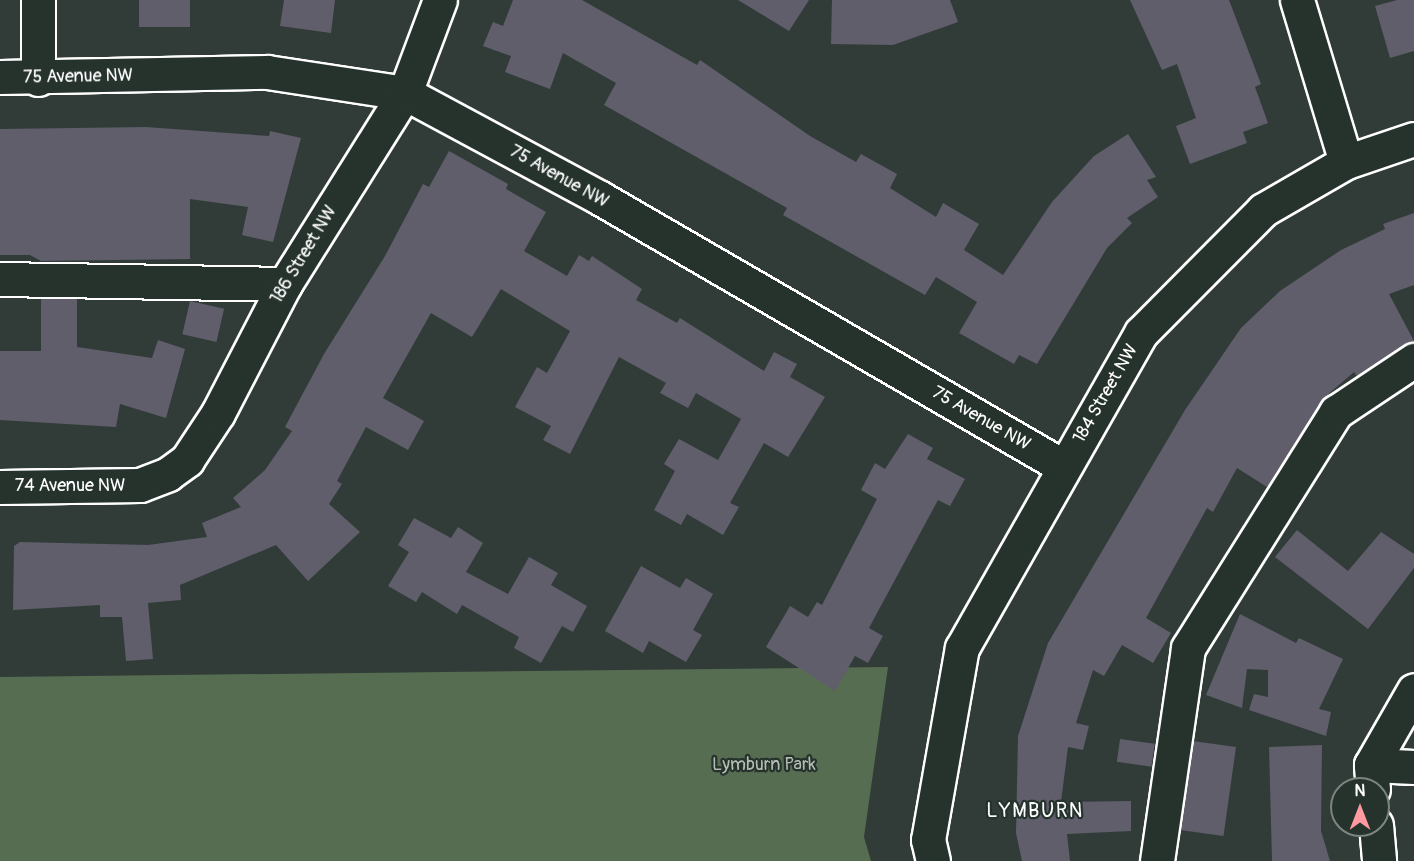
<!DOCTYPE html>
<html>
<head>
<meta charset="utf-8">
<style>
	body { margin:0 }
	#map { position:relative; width:1414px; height:861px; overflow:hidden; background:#313c39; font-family:Pangolin,sans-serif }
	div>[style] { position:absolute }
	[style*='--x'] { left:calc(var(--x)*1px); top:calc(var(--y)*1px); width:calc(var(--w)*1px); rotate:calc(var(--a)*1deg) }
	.green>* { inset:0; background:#576d51 }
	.building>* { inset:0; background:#5f5e6a; transform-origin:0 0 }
	.roads { filter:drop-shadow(2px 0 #fff) drop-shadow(-2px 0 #fff) drop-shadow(0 2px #fff) drop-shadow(0 -2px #fff) }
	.minor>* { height:33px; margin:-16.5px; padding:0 16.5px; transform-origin:16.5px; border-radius:16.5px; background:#26332d }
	span { translate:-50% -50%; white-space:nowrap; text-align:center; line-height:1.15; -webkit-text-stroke:4.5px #26332d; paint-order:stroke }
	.street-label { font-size:18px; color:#fff }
	.park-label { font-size:18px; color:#b3bdb1 }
	.neighbourhood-label { font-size:20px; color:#fff; letter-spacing:1.5px }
	.north { position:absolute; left:1330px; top:777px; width:60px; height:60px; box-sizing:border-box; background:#26332d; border:2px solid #7d8581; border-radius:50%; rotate:0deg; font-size:16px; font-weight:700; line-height:24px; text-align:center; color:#fff }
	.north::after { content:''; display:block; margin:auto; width:21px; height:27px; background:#ff9aa2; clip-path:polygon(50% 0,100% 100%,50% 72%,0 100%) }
</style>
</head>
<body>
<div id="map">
	<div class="green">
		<i style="clip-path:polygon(888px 667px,864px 837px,871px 861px,0 861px,0 677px)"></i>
	</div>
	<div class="building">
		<i style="left:139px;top:0;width:51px;height:27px"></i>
		<i style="clip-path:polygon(284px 0,335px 0,331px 33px,280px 26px)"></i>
		<i style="clip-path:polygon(513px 0,582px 0,697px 65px,700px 60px,810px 136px,856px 162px,861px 154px,897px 174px,890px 188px,936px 217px,943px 203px,979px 224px,964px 250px,1003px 275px,1052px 202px,1094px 156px,1128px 134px,1156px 177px,1147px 180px,1158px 197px,1127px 218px,1132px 223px,1107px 248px,1037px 364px,1019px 355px,1014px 364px,959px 333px,977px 302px,936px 277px,925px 295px,783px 215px,787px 208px,604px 105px,616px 83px,563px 53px,550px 89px,505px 72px,511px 56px,483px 46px,493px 22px,503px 26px)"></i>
		<i style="clip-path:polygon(738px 0,809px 0,789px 31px)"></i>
		<i style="clip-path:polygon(832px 0,950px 0,958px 22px,893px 45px,831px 44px)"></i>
		<i style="clip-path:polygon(1130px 0,1229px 0,1261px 84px,1255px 87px,1268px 123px,1243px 132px,1247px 143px,1190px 164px,1176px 126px,1196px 118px,1177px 64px,1162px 70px)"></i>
		<i style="clip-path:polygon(1397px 0,1414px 0,1414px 51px,1390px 58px,1375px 6px)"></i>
		<i style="clip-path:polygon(146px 127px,269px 136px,270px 131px,301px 138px,273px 242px,242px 235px,248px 207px,190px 199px,190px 259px,41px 261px,30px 255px,0 255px,0 129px)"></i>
		<i style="clip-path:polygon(449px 151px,508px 184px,506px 189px,546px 212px,524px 251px,567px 276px,579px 255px,589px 261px,592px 256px,642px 289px,636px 300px,677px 323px,680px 318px,764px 371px,774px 352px,797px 364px,790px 377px,825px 397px,788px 457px,764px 443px,730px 503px,739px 507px,723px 535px,687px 514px,681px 525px,654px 510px,675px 471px,664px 464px,679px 439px,718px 460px,741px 419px,696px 393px,688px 408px,660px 393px,666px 383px,619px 357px,570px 454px,543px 440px,551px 426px,515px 407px,537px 367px,547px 373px,570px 331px,501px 289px,472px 337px,431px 313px,383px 398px,424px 421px,408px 450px,366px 427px,337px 481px,342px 484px,329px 504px,360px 532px,308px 581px,276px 545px,180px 585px,181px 600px,148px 603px,153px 659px,126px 661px,122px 617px,100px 617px,100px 605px,13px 610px,14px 546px,20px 542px,148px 545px,207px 537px,202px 523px,241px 507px,233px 498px,265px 470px,292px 431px,285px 427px,324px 354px,385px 256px,423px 184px,429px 187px)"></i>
		<i style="clip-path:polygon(1414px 213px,1414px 285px,1389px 294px,1414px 341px,1357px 376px,1354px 372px,1325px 397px,1267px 487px,1237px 468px,1213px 512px,1207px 508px,1146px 618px,1171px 633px,1153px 663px,1122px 645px,1104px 676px,1093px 670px,1076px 723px,1089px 726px,1083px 750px,1068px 747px,1061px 802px,1131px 801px,1131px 831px,1067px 834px,1070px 861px,1022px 861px,1016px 833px,1018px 736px,1048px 643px,1185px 410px,1241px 328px,1280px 291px,1341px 250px,1385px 229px,1383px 224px)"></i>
		<i style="clip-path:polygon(41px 298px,77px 299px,77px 347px,152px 358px,158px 340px,185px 349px,166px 418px,120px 404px,116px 427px,0 420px,0 351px,41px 351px)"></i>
		<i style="left:190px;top:301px;width:35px;height:34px;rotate:13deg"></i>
		<i style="clip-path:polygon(908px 434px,933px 448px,927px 459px,965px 479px,950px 506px,938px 500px,869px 628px,883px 636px,868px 663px,855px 656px,835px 691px,766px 647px,790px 606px,808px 617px,817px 602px,822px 605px,877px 499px,861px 490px,875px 463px,885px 469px)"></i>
		<i style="clip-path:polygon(414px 518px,451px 538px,458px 527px,483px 543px,466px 572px,508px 594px,529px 557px,558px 573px,551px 585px,587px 606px,573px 632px,562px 626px,541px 663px,514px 648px,519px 637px,462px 605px,457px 614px,422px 592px,416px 602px,388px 586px,409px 552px,398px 545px)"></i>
		<i style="clip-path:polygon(1297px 530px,1348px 571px,1381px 532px,1414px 554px,1414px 568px,1368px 629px,1275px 557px)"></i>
		<i style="clip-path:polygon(641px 566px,680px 588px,686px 578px,713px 594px,693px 630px,702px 635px,686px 662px,649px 641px,643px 653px,605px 631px)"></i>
		<i style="clip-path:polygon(1240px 614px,1296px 643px,1299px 638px,1343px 659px,1319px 709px,1331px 712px,1326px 736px,1249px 710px,1254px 694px,1268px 697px,1268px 670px,1247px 669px,1242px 708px,1206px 695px)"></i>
		<i style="left:1120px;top:739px;width:35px;height:23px;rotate:8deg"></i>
		<i style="clip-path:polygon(1322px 745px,1321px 831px,1330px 861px,1272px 861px,1269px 747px)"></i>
		<i style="left:1236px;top:747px;width:90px;height:44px;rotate:98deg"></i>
	</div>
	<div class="roads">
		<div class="minor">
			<i style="--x:38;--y:0;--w:79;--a:90"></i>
			<i style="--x:1297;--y:0;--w:169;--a:73.2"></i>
			<i style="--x:0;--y:77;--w:267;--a:-1.1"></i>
			<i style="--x:267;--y:72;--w:140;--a:8.7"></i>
			<i style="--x:405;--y:93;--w:221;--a:28.3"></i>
			<i style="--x:600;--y:198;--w:536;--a:30.1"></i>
			<i style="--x:0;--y:279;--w:285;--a:1"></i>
			<i style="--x:0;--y:487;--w:140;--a:-0.8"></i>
			<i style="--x:140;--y:485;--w:30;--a:-21"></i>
			<i style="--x:168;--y:474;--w:24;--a:-36"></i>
			<i style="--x:187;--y:460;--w:56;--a:-56.6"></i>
			<i style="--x:218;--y:413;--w:145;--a:-62.6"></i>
			<i style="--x:285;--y:284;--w:226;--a:-57.9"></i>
			<i style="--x:405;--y:93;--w:99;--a:-69.4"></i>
			<i style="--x:1371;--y:765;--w:43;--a:2.7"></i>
			<i style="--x:1373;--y:789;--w:24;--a:-95"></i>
			<i style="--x:1371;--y:765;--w:86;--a:-60.2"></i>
			<i style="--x:1376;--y:825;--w:36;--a:85"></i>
			<i style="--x:933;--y:861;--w:22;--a:-103"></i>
			<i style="--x:928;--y:840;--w:195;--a:-80"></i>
			<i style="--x:962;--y:648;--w:362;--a:-60.4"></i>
			<i style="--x:1141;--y:333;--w:173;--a:-45.2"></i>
			<i style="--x:1263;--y:210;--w:96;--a:-30"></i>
			<i style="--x:1346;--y:162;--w:72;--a:-18.7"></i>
			<i style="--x:1157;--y:861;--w:215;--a:-81.7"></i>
			<i style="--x:1188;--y:648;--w:279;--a:-57.9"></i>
			<i style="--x:1336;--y:412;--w:94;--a:-33.7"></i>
		</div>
	</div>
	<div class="street-label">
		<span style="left:78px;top:77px;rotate:-1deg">75 Avenue NW</span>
		<span style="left:559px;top:177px;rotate:29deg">75 Avenue NW</span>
		<span style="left:304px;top:255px;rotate:-59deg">186 Street NW</span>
		<span style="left:1106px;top:394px;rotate:-60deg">184 Street NW</span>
		<span style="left:981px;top:419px;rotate:30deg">75 Avenue NW</span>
		<span style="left:70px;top:486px">74 Avenue NW</span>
	</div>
	<div class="park-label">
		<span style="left:764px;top:765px">Lymburn Park</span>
	</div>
	<div class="neighbourhood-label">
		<span style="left:1035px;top:810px">LYMBURN</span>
	</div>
	<div class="north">N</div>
</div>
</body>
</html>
